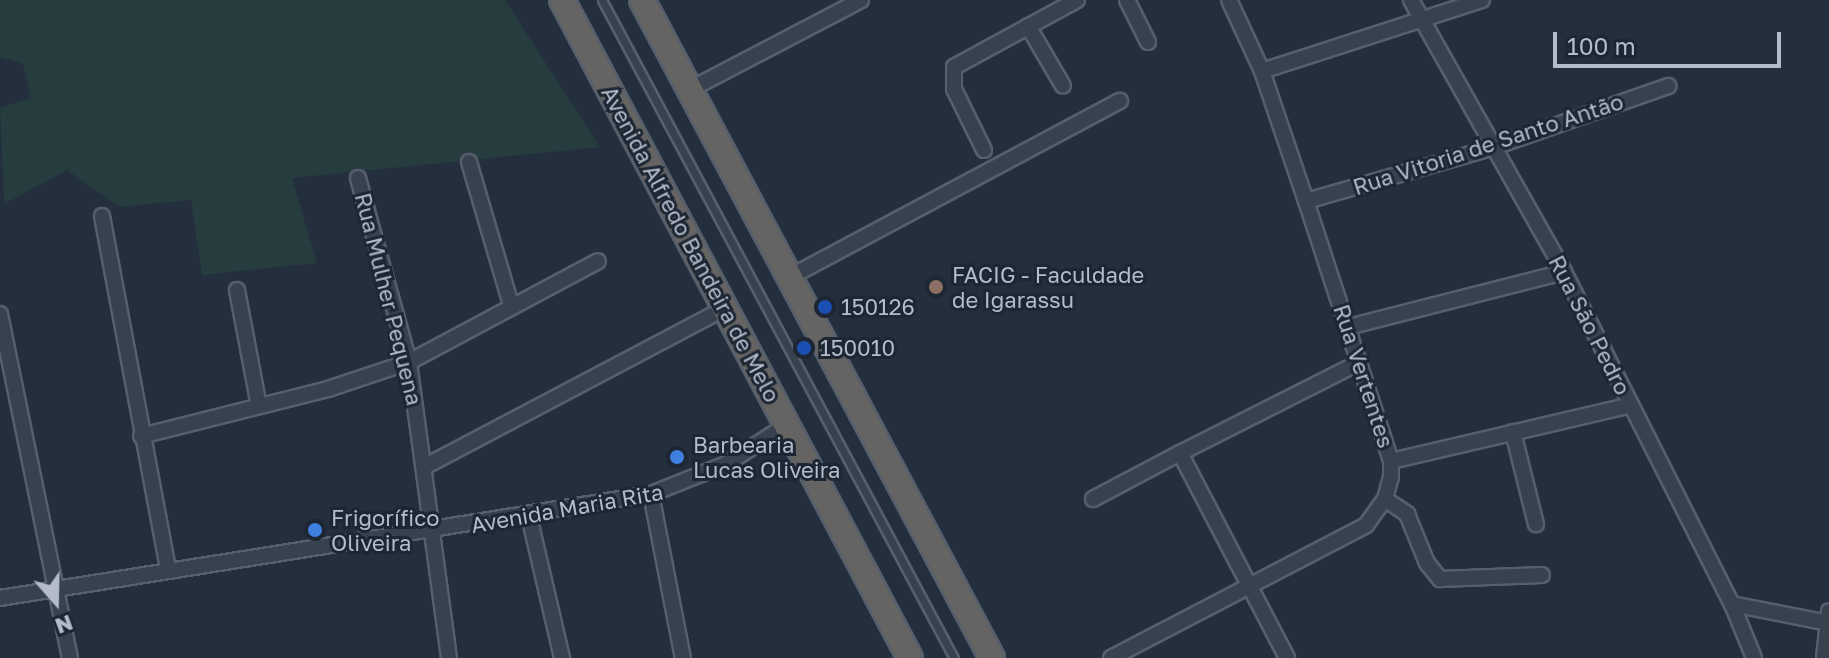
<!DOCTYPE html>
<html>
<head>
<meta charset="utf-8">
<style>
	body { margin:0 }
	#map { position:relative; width:1829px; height:658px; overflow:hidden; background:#242f3e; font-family:"Golos Text",sans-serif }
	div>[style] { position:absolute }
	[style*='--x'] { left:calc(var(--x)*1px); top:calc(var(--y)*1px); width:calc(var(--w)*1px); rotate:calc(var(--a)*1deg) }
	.green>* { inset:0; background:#263c3f }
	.roads { filter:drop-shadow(2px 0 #565f6c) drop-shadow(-2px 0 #565f6c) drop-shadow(0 2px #565f6c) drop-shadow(0 -2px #565f6c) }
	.service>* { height:7px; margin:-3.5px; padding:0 3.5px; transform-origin:3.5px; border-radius:3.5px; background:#38414e }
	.minor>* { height:14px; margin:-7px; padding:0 7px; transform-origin:7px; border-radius:7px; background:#38414e }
	.trunk>* { height:24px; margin:-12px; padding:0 12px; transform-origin:12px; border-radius:12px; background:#656462 }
	.dots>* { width:22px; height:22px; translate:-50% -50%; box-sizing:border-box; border:4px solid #1d2633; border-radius:50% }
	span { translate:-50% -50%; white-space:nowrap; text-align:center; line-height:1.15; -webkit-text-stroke:6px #1d2633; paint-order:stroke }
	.street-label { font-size:22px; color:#b4bcc9 }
	.poi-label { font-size:22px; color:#b4bcc9 }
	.left { translate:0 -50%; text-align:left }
	.north { position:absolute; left:16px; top:562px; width:80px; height:80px; -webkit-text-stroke:6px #1d2633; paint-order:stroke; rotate:160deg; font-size:22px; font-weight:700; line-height:32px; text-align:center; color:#b4bcc9 }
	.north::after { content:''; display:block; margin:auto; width:28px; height:36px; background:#b4bcc9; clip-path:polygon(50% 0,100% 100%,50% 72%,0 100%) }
	.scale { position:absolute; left:1553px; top:32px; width:228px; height:36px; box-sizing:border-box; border:4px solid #b4bcc9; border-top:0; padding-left:10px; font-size:24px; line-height:28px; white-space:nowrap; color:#b4bcc9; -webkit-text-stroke:6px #1d2633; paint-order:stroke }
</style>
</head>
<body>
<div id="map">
	<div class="green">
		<i style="clip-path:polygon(0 0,505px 0,600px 147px,292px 178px,317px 263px,202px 275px,191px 200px,119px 207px,67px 170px,4px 204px,0 108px,31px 98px,23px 64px,0 57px)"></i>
	</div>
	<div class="roads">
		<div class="service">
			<i style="--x:602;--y:0;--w:746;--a:61.86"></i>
		</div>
		<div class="minor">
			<i style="--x:1127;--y:0;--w:47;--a:63.4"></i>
			<i style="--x:1411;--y:0;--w:312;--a:60.6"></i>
			<i style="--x:1564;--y:272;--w:372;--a:63.2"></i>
			<i style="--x:1732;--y:604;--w:58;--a:67.8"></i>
			<i style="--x:1028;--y:26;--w:69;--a:59.7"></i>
			<i style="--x:1262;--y:71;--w:231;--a:-17.9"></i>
			<i style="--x:689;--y:90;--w:194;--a:-27.6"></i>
			<i style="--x:984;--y:150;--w:68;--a:-116.2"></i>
			<i style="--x:954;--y:89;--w:22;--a:-90"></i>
			<i style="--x:954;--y:67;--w:140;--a:-28.6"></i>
			<i style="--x:469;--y:162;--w:149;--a:73.6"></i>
			<i style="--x:358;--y:178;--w:191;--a:74.5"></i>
			<i style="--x:409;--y:362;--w:299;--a:82.3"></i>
			<i style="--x:1306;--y:201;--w:192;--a:-16"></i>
			<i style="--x:1491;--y:148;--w:188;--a:-19.3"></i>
			<i style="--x:102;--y:216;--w:360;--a:79.4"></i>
			<i style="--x:790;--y:277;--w:374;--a:-28.1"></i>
			<i style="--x:237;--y:290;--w:118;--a:79.3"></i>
			<i style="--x:0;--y:314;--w:351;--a:78.5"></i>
			<i style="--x:1348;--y:327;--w:223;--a:-14.3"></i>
			<i style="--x:1513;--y:432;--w:95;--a:76"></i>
			<i style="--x:141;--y:436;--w:193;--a:-14.1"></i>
			<i style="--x:328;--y:389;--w:85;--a:-18.4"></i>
			<i style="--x:409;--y:362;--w:214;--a:-28.1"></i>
			<i style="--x:1180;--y:453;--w:202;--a:-26.8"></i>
			<i style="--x:1391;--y:461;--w:246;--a:-13.1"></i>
			<i style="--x:424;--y:467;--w:340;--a:-27.8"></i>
			<i style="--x:651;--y:494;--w:167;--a:79"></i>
			<i style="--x:1093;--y:499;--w:98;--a:-27.9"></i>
			<i style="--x:1180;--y:453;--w:231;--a:62.4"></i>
			<i style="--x:1385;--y:499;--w:27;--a:34"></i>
			<i style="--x:1407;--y:514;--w:53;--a:67.8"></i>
			<i style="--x:1427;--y:563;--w:21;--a:51"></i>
			<i style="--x:1440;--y:579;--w:102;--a:-2.2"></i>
			<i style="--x:529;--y:516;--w:146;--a:76.9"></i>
			<i style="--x:0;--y:598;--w:659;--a:-9.08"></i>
			<i style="--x:651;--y:494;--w:81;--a:-21.8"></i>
			<i style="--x:726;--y:464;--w:72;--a:-32.6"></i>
			<i style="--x:1732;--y:604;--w:99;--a:11.1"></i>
			<i style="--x:1111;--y:658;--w:288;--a:-27.5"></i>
			<i style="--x:1366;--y:525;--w:32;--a:-54"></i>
			<i style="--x:1385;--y:499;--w:23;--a:-75"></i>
			<i style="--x:1391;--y:477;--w:16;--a:-90"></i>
			<i style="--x:1391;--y:461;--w:274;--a:-108.1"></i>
			<i style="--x:1306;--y:201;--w:137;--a:-108.7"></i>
			<i style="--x:1262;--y:71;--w:78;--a:-114.9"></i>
			<i style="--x:1824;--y:658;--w:47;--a:-83.9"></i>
		</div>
		<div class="trunk">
			<i style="--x:562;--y:0;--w:744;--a:62.13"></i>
			<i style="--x:642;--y:0;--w:745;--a:61.99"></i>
		</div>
	</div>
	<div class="dots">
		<i style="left:936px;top:287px;background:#8d6e63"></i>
		<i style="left:825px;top:307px;background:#1a4fb4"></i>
		<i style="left:804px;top:348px;background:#1a4fb4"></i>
		<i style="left:677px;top:457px;background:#3f7fe0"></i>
		<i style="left:315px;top:530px;background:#3f7fe0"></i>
	</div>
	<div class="street-label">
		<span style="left:1488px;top:144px;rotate:-18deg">Rua Vitoria de Santo Antão</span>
		<span style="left:691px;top:244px;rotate:62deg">Avenida Alfredo Bandeira de Melo</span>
		<span style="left:389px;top:299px;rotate:76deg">Rua Mulher Pequena</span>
		<span style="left:1590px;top:325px;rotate:63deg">Rua São Pedro</span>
		<span style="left:1364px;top:376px;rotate:72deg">Rua Vertentes</span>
		<span style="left:567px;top:508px;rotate:-10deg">Avenida Maria Rita</span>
	</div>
	<div class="poi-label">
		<span class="left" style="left:952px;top:287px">FACIG - Faculdade<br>de Igarassu</span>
		<span class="left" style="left:841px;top:307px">150126</span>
		<span class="left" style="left:820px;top:348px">150010</span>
		<span class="left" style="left:693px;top:457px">Barbearia<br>Lucas Oliveira</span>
		<span class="left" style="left:331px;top:530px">Frigorífico<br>Oliveira</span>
	</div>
	<div class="north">N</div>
	<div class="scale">100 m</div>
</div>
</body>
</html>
